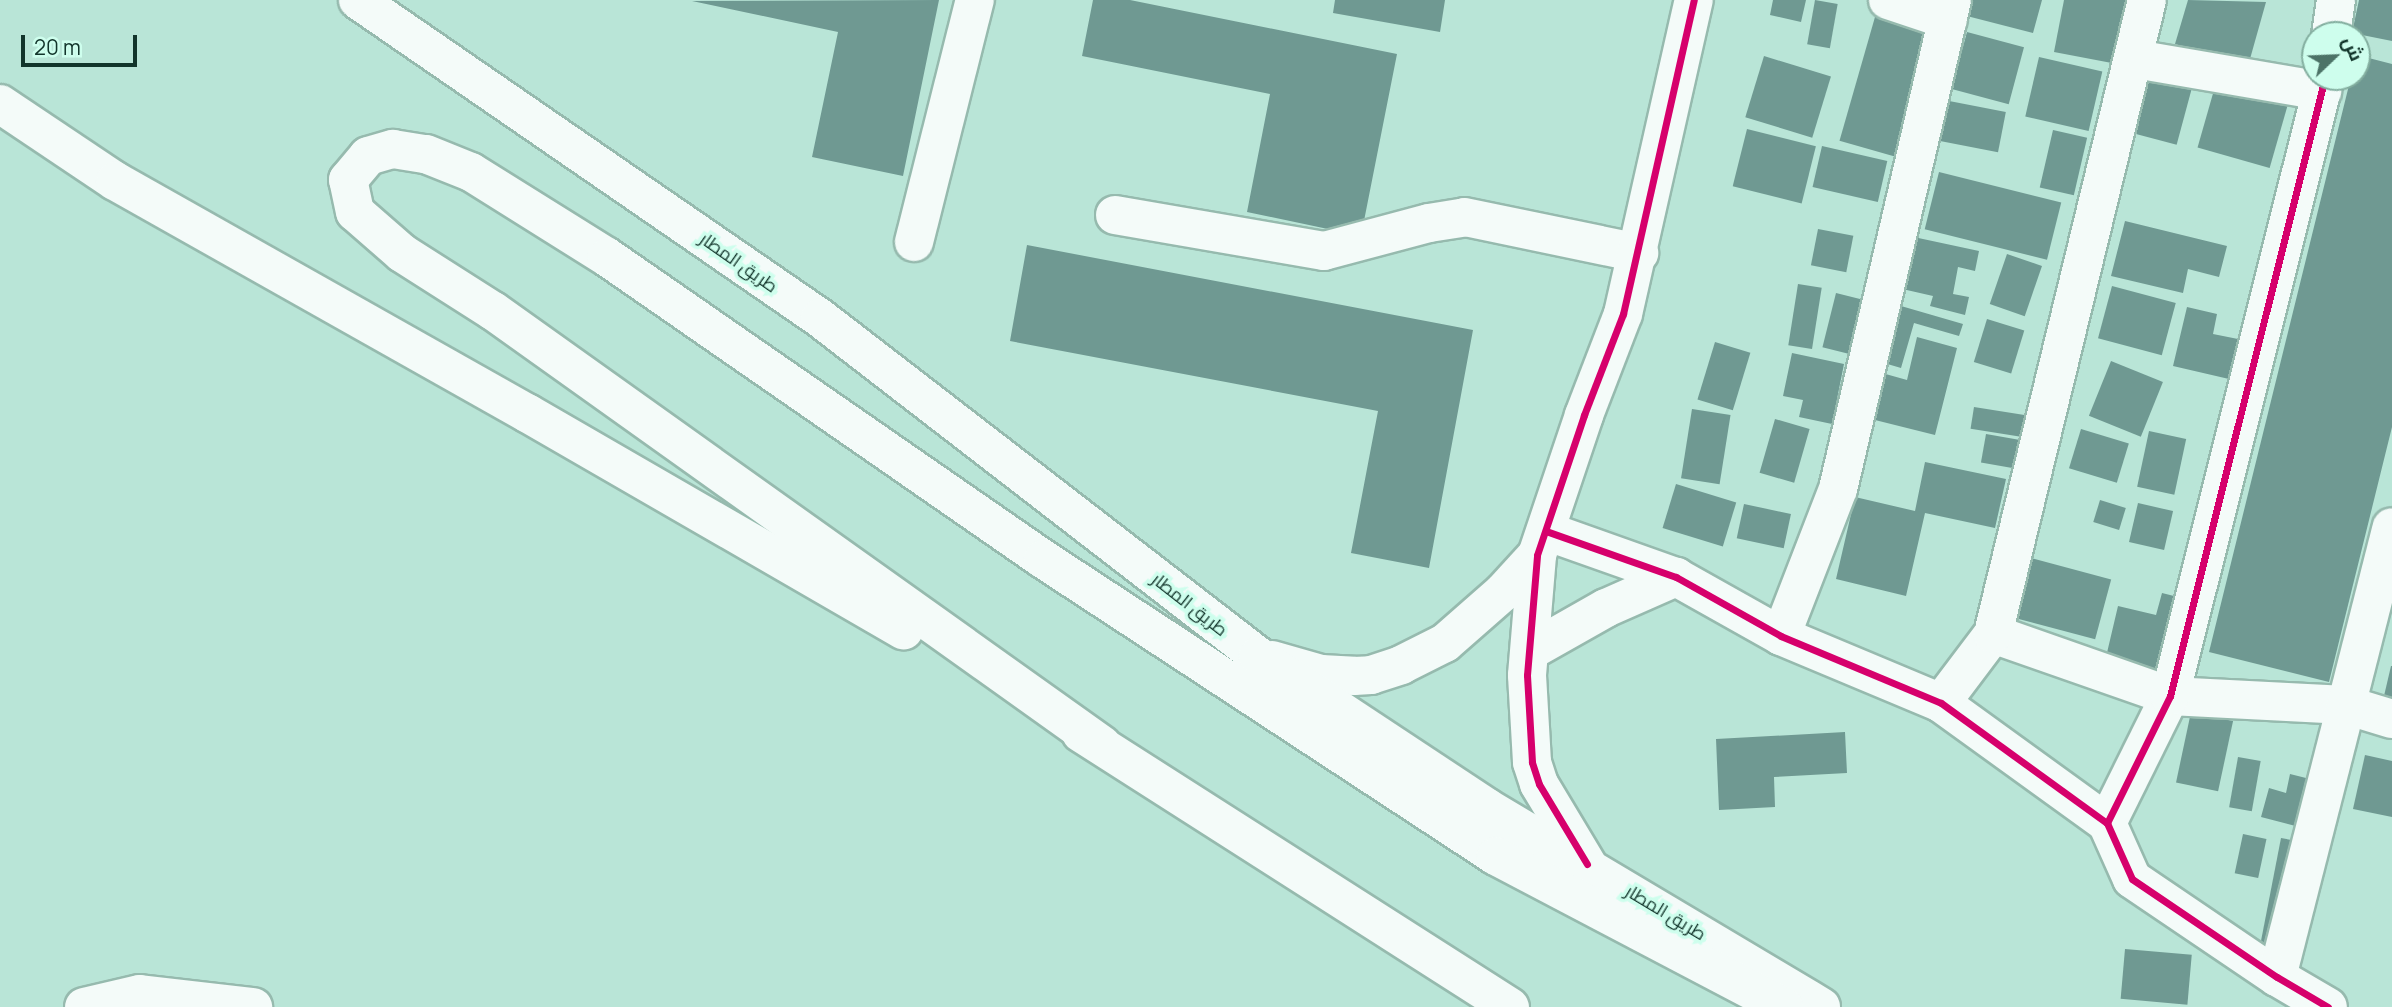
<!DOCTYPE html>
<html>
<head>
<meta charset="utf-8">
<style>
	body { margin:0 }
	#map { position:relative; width:2392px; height:1007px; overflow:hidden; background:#b9e5d7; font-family:Manrope,Cairo,sans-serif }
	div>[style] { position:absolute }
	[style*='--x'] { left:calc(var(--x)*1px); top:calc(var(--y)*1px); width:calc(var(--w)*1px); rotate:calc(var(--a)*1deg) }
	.building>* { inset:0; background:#6f9992; transform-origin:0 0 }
	.roads { filter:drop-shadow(2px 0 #96baae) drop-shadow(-2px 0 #96baae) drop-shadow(0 2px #96baae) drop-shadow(0 -2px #96baae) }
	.street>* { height:38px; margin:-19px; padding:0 19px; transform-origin:19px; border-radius:19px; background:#f4fbf9 }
	.highway>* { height:38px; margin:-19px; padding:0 19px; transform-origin:19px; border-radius:19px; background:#f4fbf9 }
	.cycleway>* { height:7px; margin:-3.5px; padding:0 3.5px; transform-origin:3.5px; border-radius:3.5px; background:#d6006c }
	span { translate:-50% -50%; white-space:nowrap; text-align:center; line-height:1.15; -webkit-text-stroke:7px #cefeed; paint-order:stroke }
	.street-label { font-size:18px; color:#12352b }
	.north { position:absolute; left:2301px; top:21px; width:70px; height:70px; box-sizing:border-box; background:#cefeed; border:2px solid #83ae9f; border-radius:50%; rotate:67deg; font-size:19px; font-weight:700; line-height:28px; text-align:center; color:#12352b }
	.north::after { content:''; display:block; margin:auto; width:24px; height:32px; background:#4c7367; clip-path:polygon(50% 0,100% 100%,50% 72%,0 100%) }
	.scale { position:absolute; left:21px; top:35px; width:116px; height:32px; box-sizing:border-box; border:4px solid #12352b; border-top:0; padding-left:9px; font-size:21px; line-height:24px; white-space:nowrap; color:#12352b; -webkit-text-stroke:5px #cefeed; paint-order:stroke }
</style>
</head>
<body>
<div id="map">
	<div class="building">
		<i style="clip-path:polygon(939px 0,903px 176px,812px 157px,838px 32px,692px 1px)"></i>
		<i style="clip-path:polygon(1093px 0,1130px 0,1397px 54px,1361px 236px,1247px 212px,1270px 94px,1082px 56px)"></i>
		<i style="clip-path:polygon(1335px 0,1445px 0,1440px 32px,1333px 13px)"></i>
		<i style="clip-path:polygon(1773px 0,1806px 0,1801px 22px,1770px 15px)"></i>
		<i style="left:1815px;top:0;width:23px;height:45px;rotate:10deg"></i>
		<i style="clip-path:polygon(1966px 0,2042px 0,2033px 33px,1963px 15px)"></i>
		<i style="clip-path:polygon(2064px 0,2129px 0,2117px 64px,2054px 52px)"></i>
		<i style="clip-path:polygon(2188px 0,2266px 2px,2248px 66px,2175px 44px)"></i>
		<i style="clip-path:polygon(2359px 0,2392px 0,2392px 41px,2352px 33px)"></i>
		<i style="left:1877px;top:10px;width:62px;height:136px;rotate:16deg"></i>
		<i style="left:1967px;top:32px;width:59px;height:59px;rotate:15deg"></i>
		<i style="clip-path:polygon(2357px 55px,2392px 64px,2392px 427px,2329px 682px,2209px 652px,2351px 77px,2357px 77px)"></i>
		<i style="left:1764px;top:56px;width:70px;height:64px;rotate:17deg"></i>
		<i style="left:2039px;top:57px;width:65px;height:61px;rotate:13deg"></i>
		<i style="left:2148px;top:74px;width:46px;height:61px;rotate:15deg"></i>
		<i style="left:2216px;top:83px;width:75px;height:67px;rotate:16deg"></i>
		<i style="left:1944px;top:100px;width:63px;height:41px;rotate:11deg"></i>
		<i style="left:1747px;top:129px;width:71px;height:59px;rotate:14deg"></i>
		<i style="left:2053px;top:130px;width:35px;height:59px;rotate:13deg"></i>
		<i style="left:1822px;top:146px;width:67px;height:42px;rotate:13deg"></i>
		<i style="left:1939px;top:172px;width:126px;height:59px;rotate:14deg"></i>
		<i style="clip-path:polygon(2125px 221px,2227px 246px,2219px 277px,2188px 269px,2183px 293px,2111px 276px)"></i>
		<i style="left:1818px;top:229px;width:36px;height:37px;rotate:11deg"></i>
		<i style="clip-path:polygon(1909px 236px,1979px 251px,1975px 271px,1958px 267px,1953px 294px,1969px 297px,1965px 315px,1930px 306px,1933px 296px,1898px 288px)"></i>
		<i style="clip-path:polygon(1027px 245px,1473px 330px,1429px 568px,1351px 553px,1378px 411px,1010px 341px)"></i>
		<i style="left:2007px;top:254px;width:37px;height:53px;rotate:19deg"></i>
		<i style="left:1798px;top:284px;width:24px;height:62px;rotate:9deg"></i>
		<i style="left:2112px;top:286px;width:66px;height:54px;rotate:15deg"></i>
		<i style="left:1836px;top:293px;width:33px;height:56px;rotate:14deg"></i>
		<i style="clip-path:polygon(1901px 306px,1963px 324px,1959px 336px,1914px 323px,1901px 368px,1884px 363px)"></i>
		<i style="clip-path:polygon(2187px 307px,2217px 314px,2213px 334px,2238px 339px,2229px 379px,2173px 366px)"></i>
		<i style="left:1987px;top:319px;width:39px;height:45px;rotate:17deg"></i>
		<i style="clip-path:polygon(1917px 337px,1957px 348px,1935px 435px,1871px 419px,1882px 373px,1907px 380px)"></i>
		<i style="left:1715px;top:342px;width:37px;height:60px;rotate:17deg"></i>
		<i style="clip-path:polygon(1792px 353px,1844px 364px,1832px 424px,1799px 417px,1803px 400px,1783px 396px)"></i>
		<i style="left:2111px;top:361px;width:56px;height:59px;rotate:22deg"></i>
		<i style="left:1974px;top:407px;width:59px;height:22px;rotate:9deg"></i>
		<i style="left:1692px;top:409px;width:39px;height:70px;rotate:9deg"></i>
		<i style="left:1775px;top:419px;width:36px;height:56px;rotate:16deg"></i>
		<i style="left:2081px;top:429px;width:50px;height:41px;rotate:17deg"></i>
		<i style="left:2149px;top:431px;width:38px;height:57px;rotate:12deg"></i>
		<i style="left:1986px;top:434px;width:39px;height:29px;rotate:10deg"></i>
		<i style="clip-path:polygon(1925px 462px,2006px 479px,1995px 528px,1925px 513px,1906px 596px,1836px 579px,1855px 497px,1915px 511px)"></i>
		<i style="left:1676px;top:484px;width:63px;height:46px;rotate:17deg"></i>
		<i style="left:2100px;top:500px;width:27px;height:23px;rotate:17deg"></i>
		<i style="left:2138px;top:503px;width:36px;height:40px;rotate:13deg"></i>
		<i style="left:1744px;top:504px;width:48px;height:35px;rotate:12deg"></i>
		<i style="left:2031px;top:558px;width:83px;height:62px;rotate:15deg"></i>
		<i style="clip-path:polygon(2162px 593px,2186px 599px,2168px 672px,2106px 657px,2118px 606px,2156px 615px)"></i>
		<i style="clip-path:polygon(2391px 666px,2392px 666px,2392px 698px,2384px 696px)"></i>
		<i style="left:2191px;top:712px;width:43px;height:72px;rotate:12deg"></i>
		<i style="clip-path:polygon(1845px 732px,1847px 773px,1774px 777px,1775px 807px,1719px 810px,1716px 739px)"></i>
		<i style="clip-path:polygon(2365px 755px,2392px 761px,2392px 817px,2353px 809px)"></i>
		<i style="left:2238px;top:757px;width:23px;height:51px;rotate:10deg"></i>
		<i style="clip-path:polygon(2290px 774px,2338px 786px,2326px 834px,2261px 817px,2269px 788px,2286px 793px)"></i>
		<i style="left:2243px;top:834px;width:24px;height:40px;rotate:12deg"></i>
		<i style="left:2281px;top:838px;width:38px;height:115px;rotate:11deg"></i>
		<i style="left:2125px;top:949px;width:67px;height:50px;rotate:5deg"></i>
	</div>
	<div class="roads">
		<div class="street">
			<i style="--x:1888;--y:0;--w:63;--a:18.4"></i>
			<i style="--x:2331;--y:35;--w:35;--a:-82"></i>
			<i style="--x:2135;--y:59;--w:190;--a:9.7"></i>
			<i style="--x:1115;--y:215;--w:212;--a:9.8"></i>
			<i style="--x:1324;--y:251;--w:109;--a:-14.9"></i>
			<i style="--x:1429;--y:223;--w:36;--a:-9"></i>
			<i style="--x:1465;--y:217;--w:178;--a:11.7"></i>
			<i style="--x:914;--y:242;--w:250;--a:-75.9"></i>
			<i style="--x:1546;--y:531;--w:138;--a:19.5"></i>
			<i style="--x:1676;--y:577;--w:120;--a:29.3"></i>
			<i style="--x:1781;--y:636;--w:173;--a:22.7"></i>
			<i style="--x:1941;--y:703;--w:205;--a:35.9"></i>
			<i style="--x:2107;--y:823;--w:61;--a:65.9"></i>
			<i style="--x:2132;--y:879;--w:175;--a:34.1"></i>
			<i style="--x:2277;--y:977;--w:59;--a:30.5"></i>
			<i style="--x:1993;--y:634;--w:188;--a:19.3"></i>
			<i style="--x:2170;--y:696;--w:176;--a:2.9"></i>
			<i style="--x:2346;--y:705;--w:48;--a:16.9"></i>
			<i style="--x:1781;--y:636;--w:158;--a:-68.8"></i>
			<i style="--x:1838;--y:489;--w:502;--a:-76.88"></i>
			<i style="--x:1530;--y:651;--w:87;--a:-29.5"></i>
			<i style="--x:1606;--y:608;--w:77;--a:-23.9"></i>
			<i style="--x:1272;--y:660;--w:51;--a:15.9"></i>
			<i style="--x:1321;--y:674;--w:33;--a:3"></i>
			<i style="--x:1354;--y:676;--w:17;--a:-3"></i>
			<i style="--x:1371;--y:675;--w:32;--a:-18"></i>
			<i style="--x:1401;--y:665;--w:49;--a:-26.6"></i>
			<i style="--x:1445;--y:643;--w:77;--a:-41.3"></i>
			<i style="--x:1503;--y:592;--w:50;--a:-47.4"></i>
			<i style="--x:1941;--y:703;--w:86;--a:-53"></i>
			<i style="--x:1993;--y:634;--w:652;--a:-76.35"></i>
			<i style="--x:2107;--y:823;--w:142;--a:-63.6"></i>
			<i style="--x:2170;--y:696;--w:638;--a:-75.94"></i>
			<i style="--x:1587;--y:864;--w:93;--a:-121"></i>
			<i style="--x:1539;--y:784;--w:23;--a:-108"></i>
			<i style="--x:1532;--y:762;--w:87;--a:-93.3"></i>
			<i style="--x:1527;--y:675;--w:120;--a:-85.2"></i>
			<i style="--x:1537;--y:555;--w:148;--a:-71.4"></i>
			<i style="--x:1584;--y:415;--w:108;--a:-68.9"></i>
			<i style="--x:1623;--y:314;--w:322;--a:-77.3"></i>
			<i style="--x:2277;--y:977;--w:464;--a:-75.7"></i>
			<i style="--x:84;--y:1007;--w:57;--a:-13.1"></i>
			<i style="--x:140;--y:994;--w:114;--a:6.6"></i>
		</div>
		<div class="highway">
			<i style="--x:358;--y:0;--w:561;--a:34.54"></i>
			<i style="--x:820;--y:318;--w:553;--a:37.66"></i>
			<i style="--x:1258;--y:656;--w:273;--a:33.5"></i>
			<i style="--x:1486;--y:807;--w:390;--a:30.8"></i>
			<i style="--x:0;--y:104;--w:138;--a:33.8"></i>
			<i style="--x:115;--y:181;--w:473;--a:29.4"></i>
			<i style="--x:527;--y:413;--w:435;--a:30"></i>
			<i style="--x:1081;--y:733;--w:509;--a:32.57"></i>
			<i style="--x:1102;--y:745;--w:748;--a:-144.52"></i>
			<i style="--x:493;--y:311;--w:108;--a:-147.5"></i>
			<i style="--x:402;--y:253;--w:62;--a:-138.9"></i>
			<i style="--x:355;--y:212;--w:33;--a:-102"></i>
			<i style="--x:348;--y:180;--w:31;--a:-50"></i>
			<i style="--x:368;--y:156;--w:26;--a:-16"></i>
			<i style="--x:393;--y:149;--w:33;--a:9"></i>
			<i style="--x:426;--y:154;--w:48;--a:21.8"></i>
			<i style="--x:471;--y:172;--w:160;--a:32"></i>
			<i style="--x:607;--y:257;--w:530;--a:34.71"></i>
			<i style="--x:1043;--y:559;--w:542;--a:33.25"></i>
			<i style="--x:1496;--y:856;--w:325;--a:27.7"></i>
		</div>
	</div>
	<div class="cycleway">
		<i style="--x:1546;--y:531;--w:138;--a:19.5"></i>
		<i style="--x:1676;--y:577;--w:120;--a:29.3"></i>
		<i style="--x:1781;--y:636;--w:173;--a:22.7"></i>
		<i style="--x:1941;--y:703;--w:205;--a:35.9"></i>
		<i style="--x:2107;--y:823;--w:61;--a:65.9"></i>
		<i style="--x:2132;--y:879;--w:175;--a:34.1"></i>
		<i style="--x:2277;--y:977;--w:59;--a:30.5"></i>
		<i style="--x:2107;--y:823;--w:142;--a:-63.6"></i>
		<i style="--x:2170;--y:696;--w:638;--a:-75.94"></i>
		<i style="--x:1587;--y:864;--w:93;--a:-121"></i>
		<i style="--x:1539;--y:784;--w:23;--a:-108"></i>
		<i style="--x:1532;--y:762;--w:87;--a:-93.3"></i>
		<i style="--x:1527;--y:675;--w:120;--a:-85.2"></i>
		<i style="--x:1537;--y:555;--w:148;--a:-71.4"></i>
		<i style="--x:1584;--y:415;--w:108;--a:-68.9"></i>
		<i style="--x:1623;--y:314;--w:322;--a:-77.3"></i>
	</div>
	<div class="street-label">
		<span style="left:739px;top:262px;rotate:35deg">طريق المطار</span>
		<span style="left:1190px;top:604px;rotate:38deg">طريق المطار</span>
		<span style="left:1666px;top:912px;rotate:31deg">طريق المطار</span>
	</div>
	<div class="north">ش</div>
	<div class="scale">20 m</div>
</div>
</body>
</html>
